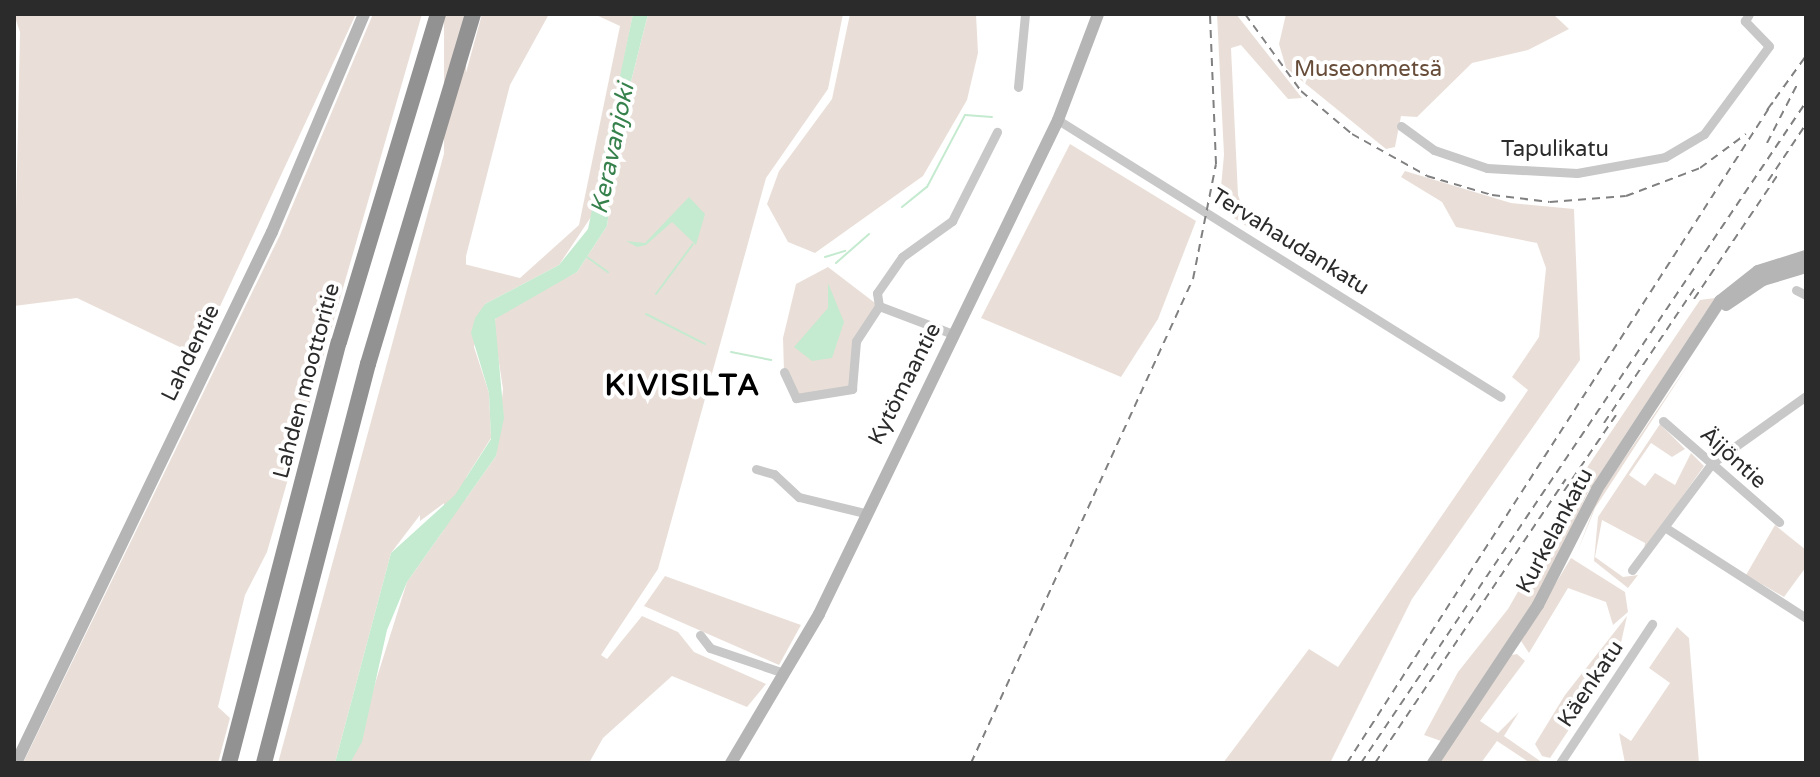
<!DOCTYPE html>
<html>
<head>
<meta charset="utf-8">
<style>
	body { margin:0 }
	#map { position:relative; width:1820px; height:777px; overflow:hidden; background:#fff; font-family:"Varela Round",sans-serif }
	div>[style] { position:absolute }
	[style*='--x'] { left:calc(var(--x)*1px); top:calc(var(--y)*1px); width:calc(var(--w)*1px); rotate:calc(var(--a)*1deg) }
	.green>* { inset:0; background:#eadfd8; transform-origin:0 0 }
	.water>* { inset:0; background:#c4eacf }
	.stream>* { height:2px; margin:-1px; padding:0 1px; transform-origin:1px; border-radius:1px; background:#c4eacf }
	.street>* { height:9px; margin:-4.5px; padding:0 4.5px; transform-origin:4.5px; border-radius:4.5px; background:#c8c8c8 }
	.secondary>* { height:12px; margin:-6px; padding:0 6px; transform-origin:6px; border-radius:6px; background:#b5b5b5 }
	.highway>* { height:16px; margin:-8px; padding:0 8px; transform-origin:8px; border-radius:8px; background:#929292 }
	.rail>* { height:2px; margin-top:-1px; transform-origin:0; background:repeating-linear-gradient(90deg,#808080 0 8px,transparent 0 14px) }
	span { translate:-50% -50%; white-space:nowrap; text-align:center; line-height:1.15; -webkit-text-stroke:8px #fff; paint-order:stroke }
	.park-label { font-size:22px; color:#674d39 }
	.street-label { font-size:22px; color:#2b2b2b }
	.water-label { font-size:24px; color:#36814c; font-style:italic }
	.district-label { font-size:30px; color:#000; font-weight:700; letter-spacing:2px }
	.frame { position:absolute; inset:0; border:16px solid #2b2b2b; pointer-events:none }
</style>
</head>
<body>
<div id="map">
	<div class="green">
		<i style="clip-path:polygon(14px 14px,356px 14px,216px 315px,186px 350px,77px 298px,14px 306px,20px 32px)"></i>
		<i style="clip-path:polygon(373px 14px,422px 14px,267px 552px,245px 595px,218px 707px,230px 718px,218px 763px,23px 763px,280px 235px)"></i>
		<i style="left:444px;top:14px;width:22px;height:539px"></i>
		<i style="clip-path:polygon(482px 14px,549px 14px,510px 85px,464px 264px,520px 278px,579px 225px,620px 26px,594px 14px,633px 14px,593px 214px,559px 265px,485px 304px,474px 347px,489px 393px,491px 438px,455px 495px,420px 521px,420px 515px,391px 553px,335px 763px,278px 763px)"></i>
		<i style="clip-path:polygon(648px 14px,843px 14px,828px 89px,766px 178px,658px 569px,601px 655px,607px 659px,642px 616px,678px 632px,694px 652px,766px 684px,747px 707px,672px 676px,603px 738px,589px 763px,350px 763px,407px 582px,496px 456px,503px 389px,493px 323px,500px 312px,577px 272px,607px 226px,621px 121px)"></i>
		<i style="clip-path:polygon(850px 14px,976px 14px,978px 53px,967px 100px,923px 176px,815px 253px,788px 242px,767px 204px,779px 171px,832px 99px)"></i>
		<i style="clip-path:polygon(1217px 14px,1236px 14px,1302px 98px,1288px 99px,1241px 45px,1231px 48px,1238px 195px,1243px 209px,1268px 225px,1260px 235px,1219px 208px,1224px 155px)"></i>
		<i style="clip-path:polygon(1286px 14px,1553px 14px,1569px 29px,1528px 50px,1472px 63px,1417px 117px,1401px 116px,1395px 147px,1386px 149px,1286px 68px,1279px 44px)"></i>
		<i style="clip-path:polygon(1070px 144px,1196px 221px,1158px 319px,1121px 377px,981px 318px)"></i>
		<i style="clip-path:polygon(1405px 171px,1511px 203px,1574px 209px,1580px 360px,1412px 599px,1330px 763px,1223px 763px,1309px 649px,1338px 667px,1528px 390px,1512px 377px,1539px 337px,1546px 268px,1537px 243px,1456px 227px,1442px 202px,1401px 177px)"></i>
		<i style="clip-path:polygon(828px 267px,879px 306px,856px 341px,852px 389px,796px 398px,784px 372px,783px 338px,796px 284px)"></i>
		<i style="clip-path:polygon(1715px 298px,1588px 492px,1544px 587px,1441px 741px,1424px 735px,1458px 672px,1508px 609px,1560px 519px,1555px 515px,1700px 300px)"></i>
		<i style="clip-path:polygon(1690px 362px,1595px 508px,1577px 553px,1598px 497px)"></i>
		<i style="clip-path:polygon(1660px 424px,1685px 449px,1672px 457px,1651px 443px,1629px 475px,1645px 486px,1655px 473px,1675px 485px,1691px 453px,1704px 466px,1644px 551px,1645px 543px,1602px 520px,1595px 557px,1623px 577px,1638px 575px,1628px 588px,1594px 561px,1598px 517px)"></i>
		<i style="clip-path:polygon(1775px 525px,1806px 550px,1806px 567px,1784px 597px,1746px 575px)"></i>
		<i style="clip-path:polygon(1571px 558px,1625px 592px,1628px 612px,1613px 625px,1606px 602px,1568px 588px,1529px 653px,1521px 641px)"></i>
		<i style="clip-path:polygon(665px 576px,801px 625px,779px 665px,644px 606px)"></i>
		<i style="clip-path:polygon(1627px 616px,1618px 656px,1550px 758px,1542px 756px,1535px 744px,1565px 695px)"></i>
		<i style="clip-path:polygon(1677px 627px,1689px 638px,1699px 763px,1625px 763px,1619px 733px,1631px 741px,1670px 683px,1649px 668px)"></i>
		<i style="clip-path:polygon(1511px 655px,1517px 654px,1525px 661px,1480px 721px,1498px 733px,1519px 712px,1504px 736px,1543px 763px,1530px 763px,1497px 741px,1481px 763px,1439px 763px)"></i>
	</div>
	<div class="water">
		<i style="clip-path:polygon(633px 14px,648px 14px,621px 121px,607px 226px,577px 272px,495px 319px,504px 418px,496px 456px,407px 582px,387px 630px,362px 742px,350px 763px,335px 763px,391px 553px,455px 495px,491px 439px,489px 393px,471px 333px,475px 318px,485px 304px,559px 265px,588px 229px)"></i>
		<i style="clip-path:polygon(689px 197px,705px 214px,696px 245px,672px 222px,646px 245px,637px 247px,626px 241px,645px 243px)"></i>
		<i style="clip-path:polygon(828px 283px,844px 322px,832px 358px,812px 361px,794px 347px,828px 308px)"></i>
	</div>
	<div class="stream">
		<i style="--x:902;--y:207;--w:32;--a:-39"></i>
		<i style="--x:927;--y:187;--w:81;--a:-62.2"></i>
		<i style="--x:965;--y:115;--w:27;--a:4"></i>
		<i style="--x:587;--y:257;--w:26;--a:36"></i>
		<i style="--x:825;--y:257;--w:21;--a:-17"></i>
		<i style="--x:836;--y:263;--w:44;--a:-41.3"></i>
		<i style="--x:656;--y:294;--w:62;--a:-53.5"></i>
		<i style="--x:646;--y:314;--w:66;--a:27"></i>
		<i style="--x:731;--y:352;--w:41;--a:11.3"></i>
	</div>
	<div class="street">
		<i style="--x:1018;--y:87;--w:73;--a:-84.5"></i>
		<i style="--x:1058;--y:120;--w:522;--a:32.02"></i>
		<i style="--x:1401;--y:126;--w:41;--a:36"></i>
		<i style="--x:1434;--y:150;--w:56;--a:18.8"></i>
		<i style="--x:1487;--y:168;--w:90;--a:3.2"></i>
		<i style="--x:1577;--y:173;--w:89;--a:-10.3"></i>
		<i style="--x:1665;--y:157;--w:45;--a:-30.5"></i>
		<i style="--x:1704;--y:134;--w:109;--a:-53.5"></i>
		<i style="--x:1769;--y:46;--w:35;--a:-134"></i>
		<i style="--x:1745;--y:21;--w:8;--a:-60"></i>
		<i style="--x:1796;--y:290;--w:11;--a:27"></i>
		<i style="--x:879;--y:306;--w:13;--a:-99"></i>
		<i style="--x:877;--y:293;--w:44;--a:-55.2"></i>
		<i style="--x:902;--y:257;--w:62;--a:-35.8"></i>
		<i style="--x:952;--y:221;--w:100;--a:-63.2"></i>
		<i style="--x:784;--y:372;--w:29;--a:65"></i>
		<i style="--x:796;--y:398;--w:57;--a:-9.1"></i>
		<i style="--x:852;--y:389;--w:48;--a:-85.2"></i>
		<i style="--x:856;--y:341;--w:42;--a:-56.7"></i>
		<i style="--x:879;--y:306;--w:79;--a:20.7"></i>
		<i style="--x:1663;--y:421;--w:154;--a:41"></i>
		<i style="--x:756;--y:469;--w:19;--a:16"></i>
		<i style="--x:774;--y:474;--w:34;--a:43"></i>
		<i style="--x:799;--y:497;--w:67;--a:13.8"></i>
		<i style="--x:1666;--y:528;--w:166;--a:32.7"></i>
		<i style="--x:1632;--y:570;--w:134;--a:-53.2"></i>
		<i style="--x:1712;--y:463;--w:115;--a:-35.5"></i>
		<i style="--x:700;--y:635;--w:16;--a:52"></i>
		<i style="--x:710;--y:648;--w:78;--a:18.7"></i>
		<i style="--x:1560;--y:763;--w:167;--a:-56.5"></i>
	</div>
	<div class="secondary">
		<i style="--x:1726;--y:305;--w:45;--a:-34"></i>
		<i style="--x:1763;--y:280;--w:45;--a:-16.8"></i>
		<i style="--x:16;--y:763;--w:589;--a:-64.26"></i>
		<i style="--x:272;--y:232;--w:237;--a:-67.1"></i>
		<i style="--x:731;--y:763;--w:173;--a:-59.4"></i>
		<i style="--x:819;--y:614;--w:549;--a:-64.18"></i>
		<i style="--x:1058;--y:120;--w:113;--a:-69.3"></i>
		<i style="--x:1433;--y:763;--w:190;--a:-56.4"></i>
		<i style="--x:1538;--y:605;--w:130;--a:-63"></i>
		<i style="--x:1597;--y:489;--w:225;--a:-56.8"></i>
		<i style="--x:1720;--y:301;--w:48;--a:-38.3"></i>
		<i style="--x:1758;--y:271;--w:50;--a:-17.4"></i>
	</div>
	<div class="highway">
		<i style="--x:229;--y:763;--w:435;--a:-75.4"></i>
		<i style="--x:339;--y:342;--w:343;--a:-73.2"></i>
		<i style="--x:264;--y:763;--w:412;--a:-75.4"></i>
		<i style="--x:368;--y:364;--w:365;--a:-73.3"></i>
	</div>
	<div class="rail">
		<i style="--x:1245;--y:14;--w:95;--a:54"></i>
		<i style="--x:1301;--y:91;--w:67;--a:40.1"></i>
		<i style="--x:1352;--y:134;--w:86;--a:29.2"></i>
		<i style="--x:1427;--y:176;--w:68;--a:16.3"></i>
		<i style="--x:1492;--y:195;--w:58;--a:6.9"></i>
		<i style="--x:1550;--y:202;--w:76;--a:-4.5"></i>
		<i style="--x:1626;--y:196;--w:79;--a:-20.7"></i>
		<i style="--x:1700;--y:168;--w:57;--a:-36.5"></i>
		<i style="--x:1767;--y:110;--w:67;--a:-54.2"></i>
		<i style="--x:1767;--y:143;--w:68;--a:-62.7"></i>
		<i style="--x:1768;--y:181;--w:69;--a:-56.3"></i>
		<i style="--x:1694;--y:299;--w:152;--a:-56"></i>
		<i style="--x:1604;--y:423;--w:165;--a:-56.1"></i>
		<i style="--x:1564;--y:491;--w:92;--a:-55.6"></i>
		<i style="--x:971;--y:763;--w:532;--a:-65.36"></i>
		<i style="--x:1193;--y:279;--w:117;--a:-78.7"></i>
		<i style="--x:1216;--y:164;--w:150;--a:-92.3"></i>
		<i style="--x:1347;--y:763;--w:786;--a:-57.2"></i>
		<i style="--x:1361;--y:763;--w:797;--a:-56.05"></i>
		<i style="--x:1375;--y:763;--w:342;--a:-56.1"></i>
	</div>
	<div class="park-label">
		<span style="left:1368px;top:70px">Museonmetsä</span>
	</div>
	<div class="street-label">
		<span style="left:1555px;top:150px">Tapulikatu</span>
		<span style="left:1290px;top:242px;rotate:32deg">Tervahaudankatu</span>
		<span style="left:191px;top:353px;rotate:-64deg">Lahdentie</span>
		<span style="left:307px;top:381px;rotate:-75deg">Lahden moottoritie</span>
		<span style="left:905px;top:384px;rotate:-63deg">Kytömaantie</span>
		<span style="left:1733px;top:458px;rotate:42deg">Äijöntie</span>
		<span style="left:1555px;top:531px;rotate:-62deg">Kurkelankatu</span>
		<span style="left:1591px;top:684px;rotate:-56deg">Käenkatu</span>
	</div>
	<div class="water-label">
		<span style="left:613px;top:149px;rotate:-78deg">Keravanjoki</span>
	</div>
	<div class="district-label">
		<span style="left:683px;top:386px">KIVISILTA</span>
	</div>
	<div class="frame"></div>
</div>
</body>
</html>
